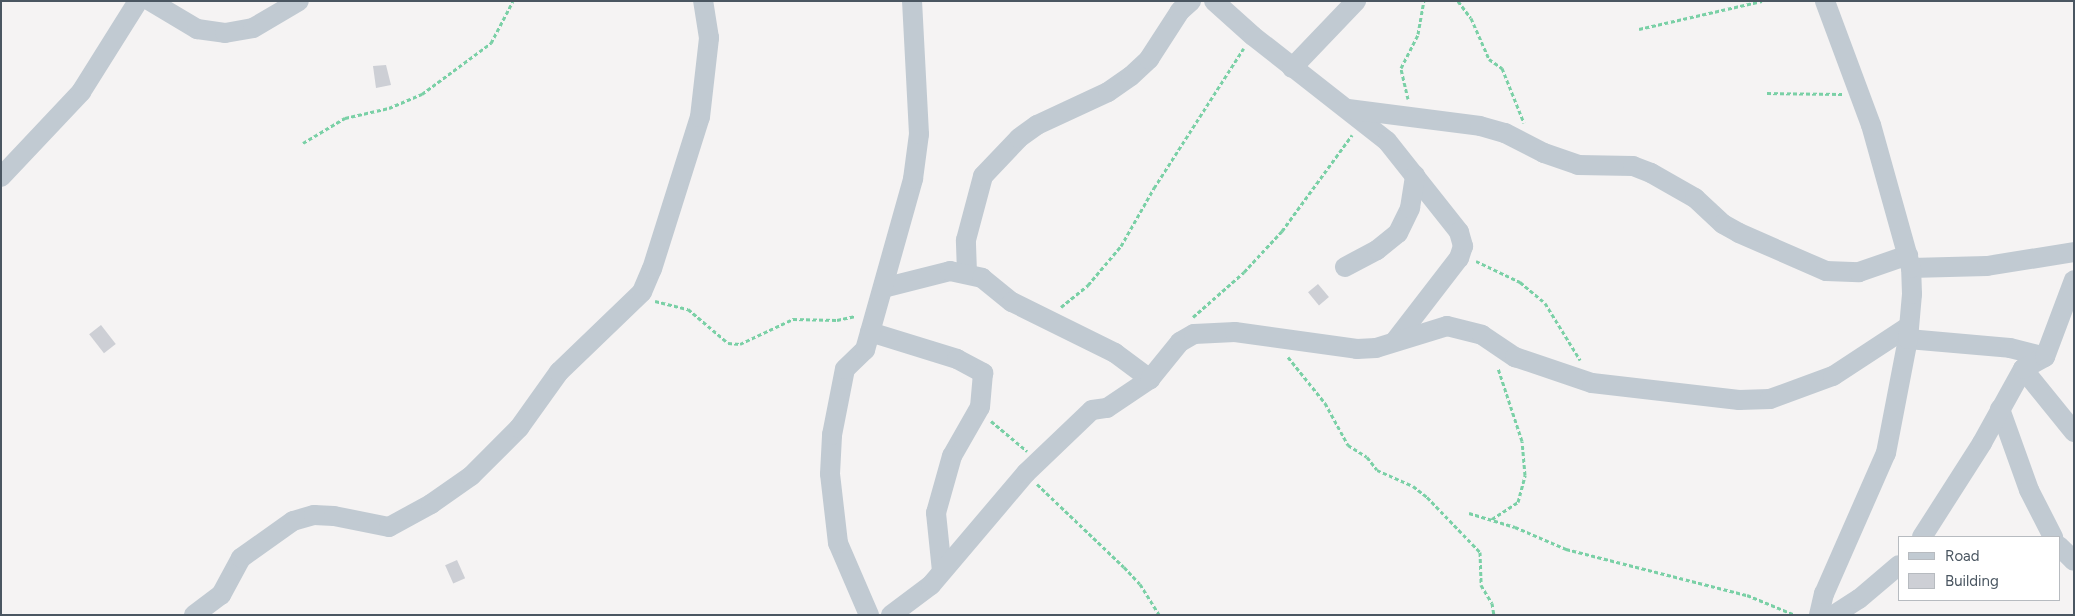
<!DOCTYPE html>
<html>
<head>
<meta charset="utf-8">
<style>
	body { margin:0 }
	#map { position:relative; width:2075px; height:616px; overflow:hidden; background:#f5f3f3; font-family:Figtree,sans-serif }
	div>[style] { position:absolute }
	[style*='--x'] { left:calc(var(--x)*1px); top:calc(var(--y)*1px); width:calc(var(--w)*1px); rotate:calc(var(--a)*1deg) }
	.building>* { inset:0; background:#cdcfd5; transform-origin:0 0 }
	.path>* { height:3px; margin-top:-1.5px; transform-origin:0; background:repeating-linear-gradient(90deg,#7ad0a6 0 4px,transparent 0 6.5px) }
	.minor>* { height:20px; margin:-10px; padding:0 10px; transform-origin:10px; border-radius:10px; background:#c1cad2 }
	span { translate:-50% -50%; white-space:nowrap; text-align:center; line-height:1.15; -webkit-text-stroke:4px #fff; paint-order:stroke }
	.frame { position:absolute; inset:0; border:2px solid #4a5661; pointer-events:none }
	.legend { position:absolute; left:1898px; top:536px; width:162px; height:65px; box-sizing:border-box; background:#fff; border:1px solid #b7bbc0; margin:0; padding:6px 9px; list-style:none; font-size:15px; color:#4a5661 }
	.legend li { display:flex; align-items:center; gap:10px; height:25px }
	.legend b { width:25px; border:1px solid #b7bbc0 }
</style>
</head>
<body>
<div id="map">
	<div class="building">
		<i style="clip-path:polygon(386px 65px,391px 85px,376px 88px,373px 66px)"></i>
		<i style="left:1318px;top:284px;width:17px;height:13px;rotate:50deg"></i>
		<i style="left:101px;top:325px;width:24px;height:15px;rotate:52deg"></i>
		<i style="left:457px;top:560px;width:20px;height:13px;rotate:66deg"></i>
	</div>
	<div class="path">
		<i style="--x:1458;--y:1;--w:21;--a:53"></i>
		<i style="--x:1471;--y:18;--w:45;--a:66.3"></i>
		<i style="--x:1489;--y:59;--w:16;--a:35"></i>
		<i style="--x:1502;--y:68;--w:59;--a:68.2"></i>
		<i style="--x:1639;--y:29;--w:126;--a:-12.8"></i>
		<i style="--x:1767;--y:93;--w:75;--a:0.8"></i>
		<i style="--x:1408;--y:99;--w:32;--a:-103"></i>
		<i style="--x:1401;--y:68;--w:38;--a:-63"></i>
		<i style="--x:1418;--y:34;--w:34;--a:-80"></i>
		<i style="--x:303;--y:143;--w:49;--a:-30.8"></i>
		<i style="--x:345;--y:118;--w:45;--a:-12.8"></i>
		<i style="--x:389;--y:108;--w:36;--a:-23"></i>
		<i style="--x:422;--y:94;--w:86;--a:-36.5"></i>
		<i style="--x:491;--y:43;--w:47;--a:-62.4"></i>
		<i style="--x:1476;--y:261;--w:49;--a:25.5"></i>
		<i style="--x:1520;--y:282;--w:33;--a:40"></i>
		<i style="--x:1545;--y:303;--w:67;--a:58.4"></i>
		<i style="--x:655;--y:301;--w:34;--a:14"></i>
		<i style="--x:688;--y:309;--w:52;--a:40.4"></i>
		<i style="--x:728;--y:343;--w:12;--a:5"></i>
		<i style="--x:740;--y:344;--w:59;--a:-25.3"></i>
		<i style="--x:793;--y:319;--w:44;--a:1.3"></i>
		<i style="--x:837;--y:320;--w:19;--a:-12"></i>
		<i style="--x:1061;--y:307;--w:35;--a:-39"></i>
		<i style="--x:1088;--y:285;--w:51;--a:-49.8"></i>
		<i style="--x:1121;--y:246;--w:67;--a:-60.4"></i>
		<i style="--x:1154;--y:188;--w:166;--a:-57.3"></i>
		<i style="--x:1193;--y:317;--w:68;--a:-41.4"></i>
		<i style="--x:1244;--y:272;--w:56;--a:-47.2"></i>
		<i style="--x:1282;--y:231;--w:119;--a:-53.9"></i>
		<i style="--x:1288;--y:357;--w:59;--a:51.2"></i>
		<i style="--x:1325;--y:403;--w:48;--a:61.3"></i>
		<i style="--x:1348;--y:445;--w:22;--a:32"></i>
		<i style="--x:1367;--y:457;--w:16;--a:52"></i>
		<i style="--x:1377;--y:470;--w:39;--a:24"></i>
		<i style="--x:1413;--y:486;--w:18;--a:38"></i>
		<i style="--x:1427;--y:497;--w:76;--a:46.1"></i>
		<i style="--x:1480;--y:552;--w:33;--a:88"></i>
		<i style="--x:1481;--y:585;--w:21;--a:59"></i>
		<i style="--x:1492;--y:603;--w:12;--a:81"></i>
		<i style="--x:991;--y:421;--w:47;--a:39.8"></i>
		<i style="--x:1037;--y:484;--w:120;--a:43.7"></i>
		<i style="--x:1124;--y:567;--w:23;--a:47"></i>
		<i style="--x:1140;--y:584;--w:36;--a:58"></i>
		<i style="--x:1469;--y:513;--w:48;--a:16.9"></i>
		<i style="--x:1515;--y:527;--w:56;--a:23.3"></i>
		<i style="--x:1566;--y:549;--w:187;--a:14.3"></i>
		<i style="--x:1747;--y:595;--w:52;--a:22.6"></i>
		<i style="--x:1492;--y:519;--w:31;--a:-33"></i>
		<i style="--x:1518;--y:502;--w:28;--a:-75"></i>
		<i style="--x:1525;--y:475;--w:34;--a:-95"></i>
		<i style="--x:1522;--y:441;--w:77;--a:-108.2"></i>
	</div>
	<div class="minor">
		<i style="--x:150;--y:1;--w:55;--a:30.8"></i>
		<i style="--x:197;--y:29;--w:28;--a:8"></i>
		<i style="--x:225;--y:33;--w:28;--a:-10"></i>
		<i style="--x:253;--y:28;--w:53;--a:-30.4"></i>
		<i style="--x:1214;--y:1;--w:52;--a:41.9"></i>
		<i style="--x:1253;--y:36;--w:170;--a:38.1"></i>
		<i style="--x:1387;--y:141;--w:116;--a:51.6"></i>
		<i style="--x:1459;--y:232;--w:15;--a:74"></i>
		<i style="--x:1463;--y:246;--w:13;--a:108"></i>
		<i style="--x:1459;--y:258;--w:105;--a:127.6"></i>
		<i style="--x:1292;--y:68;--w:93;--a:-46.3"></i>
		<i style="--x:1348;--y:109;--w:133;--a:7.3"></i>
		<i style="--x:1480;--y:126;--w:26;--a:16"></i>
		<i style="--x:1505;--y:133;--w:44;--a:27.1"></i>
		<i style="--x:1544;--y:153;--w:36;--a:19"></i>
		<i style="--x:1578;--y:165;--w:55;--a:1"></i>
		<i style="--x:1633;--y:166;--w:19;--a:21"></i>
		<i style="--x:1651;--y:173;--w:51;--a:29.6"></i>
		<i style="--x:1695;--y:198;--w:38;--a:43"></i>
		<i style="--x:1723;--y:224;--w:18;--a:29"></i>
		<i style="--x:1739;--y:233;--w:95;--a:23.6"></i>
		<i style="--x:1826;--y:271;--w:33;--a:2"></i>
		<i style="--x:1859;--y:272;--w:52;--a:-19.1"></i>
		<i style="--x:1;--y:177;--w:117;--a:-46.7"></i>
		<i style="--x:81;--y:92;--w:107;--a:-57.9"></i>
		<i style="--x:1345;--y:267;--w:36;--a:-28"></i>
		<i style="--x:1377;--y:250;--w:27;--a:-39"></i>
		<i style="--x:1398;--y:233;--w:28;--a:-64"></i>
		<i style="--x:1410;--y:208;--w:33;--a:-81"></i>
		<i style="--x:1911;--y:268;--w:76;--a:-1.5"></i>
		<i style="--x:1987;--y:266;--w:88;--a:-9.1"></i>
		<i style="--x:967;--y:273;--w:33;--a:-92"></i>
		<i style="--x:966;--y:240;--w:66;--a:-75.1"></i>
		<i style="--x:983;--y:176;--w:52;--a:-46.5"></i>
		<i style="--x:1019;--y:138;--w:22;--a:-36"></i>
		<i style="--x:1037;--y:125;--w:78;--a:-24.9"></i>
		<i style="--x:1108;--y:92;--w:28;--a:-35"></i>
		<i style="--x:1131;--y:76;--w:25;--a:-43"></i>
		<i style="--x:1149;--y:59;--w:57;--a:-57.1"></i>
		<i style="--x:1180;--y:11;--w:15;--a:-42"></i>
		<i style="--x:883;--y:288;--w:69;--a:-14.2"></i>
		<i style="--x:950;--y:271;--w:33;--a:12"></i>
		<i style="--x:982;--y:278;--w:38;--a:39"></i>
		<i style="--x:1012;--y:302;--w:115;--a:26.3"></i>
		<i style="--x:1115;--y:353;--w:44;--a:36.6"></i>
		<i style="--x:870;--y:332;--w:91;--a:17.2"></i>
		<i style="--x:957;--y:359;--w:30;--a:28"></i>
		<i style="--x:983;--y:373;--w:34;--a:95"></i>
		<i style="--x:980;--y:407;--w:56;--a:119.7"></i>
		<i style="--x:952;--y:456;--w:59;--a:105.7"></i>
		<i style="--x:936;--y:513;--w:58;--a:84.1"></i>
		<i style="--x:1908;--y:339;--w:102;--a:5"></i>
		<i style="--x:2010;--y:348;--w:36;--a:14"></i>
		<i style="--x:2023;--y:369;--w:81;--a:51"></i>
		<i style="--x:2000;--y:409;--w:86;--a:70.3"></i>
		<i style="--x:2029;--y:490;--w:53;--a:62.9"></i>
		<i style="--x:1922;--y:537;--w:112;--a:-57.4"></i>
		<i style="--x:1982;--y:443;--w:85;--a:-61"></i>
		<i style="--x:2023;--y:369;--w:25;--a:-29"></i>
		<i style="--x:2045;--y:357;--w:82;--a:-69.4"></i>
		<i style="--x:2059;--y:546;--w:21;--a:45"></i>
		<i style="--x:194;--y:615;--w:34;--a:-37"></i>
		<i style="--x:221;--y:595;--w:42;--a:-61.6"></i>
		<i style="--x:241;--y:558;--w:64;--a:-35.4"></i>
		<i style="--x:293;--y:521;--w:22;--a:-16"></i>
		<i style="--x:314;--y:515;--w:20;--a:3"></i>
		<i style="--x:334;--y:516;--w:56;--a:11.3"></i>
		<i style="--x:389;--y:527;--w:48;--a:-28.7"></i>
		<i style="--x:431;--y:504;--w:49;--a:-35"></i>
		<i style="--x:471;--y:476;--w:68;--a:-45"></i>
		<i style="--x:519;--y:428;--w:69;--a:-54.5"></i>
		<i style="--x:559;--y:372;--w:115;--a:-43.9"></i>
		<i style="--x:642;--y:292;--w:25;--a:-67"></i>
		<i style="--x:652;--y:269;--w:159;--a:-72.5"></i>
		<i style="--x:700;--y:117;--w:80;--a:-83.5"></i>
		<i style="--x:709;--y:38;--w:37;--a:-99"></i>
		<i style="--x:869;--y:615;--w:78;--a:-113.3"></i>
		<i style="--x:838;--y:543;--w:69;--a:-96.6"></i>
		<i style="--x:830;--y:474;--w:39;--a:-87"></i>
		<i style="--x:832;--y:435;--w:67;--a:-78.9"></i>
		<i style="--x:845;--y:369;--w:28;--a:-44"></i>
		<i style="--x:865;--y:350;--w:178;--a:-74.3"></i>
		<i style="--x:913;--y:179;--w:45;--a:-82.4"></i>
		<i style="--x:919;--y:134;--w:133;--a:-93"></i>
		<i style="--x:891;--y:615;--w:50;--a:-36.9"></i>
		<i style="--x:931;--y:585;--w:147;--a:-49.7"></i>
		<i style="--x:1026;--y:473;--w:91;--a:-43.7"></i>
		<i style="--x:1092;--y:410;--w:15;--a:-8"></i>
		<i style="--x:1107;--y:408;--w:52;--a:-34"></i>
		<i style="--x:1150;--y:379;--w:48;--a:-51"></i>
		<i style="--x:1180;--y:342;--w:16;--a:-30"></i>
		<i style="--x:1194;--y:334;--w:41;--a:-2.8"></i>
		<i style="--x:1235;--y:332;--w:123;--a:7.9"></i>
		<i style="--x:1357;--y:349;--w:19;--a:-3"></i>
		<i style="--x:1376;--y:348;--w:74;--a:-17.2"></i>
		<i style="--x:1447;--y:326;--w:36;--a:14"></i>
		<i style="--x:1482;--y:335;--w:40;--a:34"></i>
		<i style="--x:1515;--y:357;--w:81;--a:18.7"></i>
		<i style="--x:1592;--y:383;--w:148;--a:6.6"></i>
		<i style="--x:1739;--y:400;--w:31;--a:-2"></i>
		<i style="--x:1770;--y:399;--w:67;--a:-20.1"></i>
		<i style="--x:1833;--y:376;--w:91;--a:-33.3"></i>
		<i style="--x:1819;--y:615;--w:22;--a:-77"></i>
		<i style="--x:1824;--y:594;--w:154;--a:-66.3"></i>
		<i style="--x:1886;--y:453;--w:116;--a:-79.1"></i>
		<i style="--x:1908;--y:339;--w:45;--a:-84.9"></i>
		<i style="--x:1912;--y:294;--w:26;--a:-92"></i>
		<i style="--x:1911;--y:268;--w:148;--a:-105.6"></i>
		<i style="--x:1871;--y:125;--w:132;--a:-110.4"></i>
		<i style="--x:1834;--y:615;--w:30;--a:-33"></i>
		<i style="--x:1859;--y:599;--w:52;--a:-40.4"></i>
	</div>
	<div class="frame"></div>
	<ul class="legend">
	<li><b style="height:6px;background:#c1cad2"></b>Road</li>
	<li><b style="height:14px;background:#cdcfd5"></b>Building</li>
	</ul>
</div>
</body>
</html>
